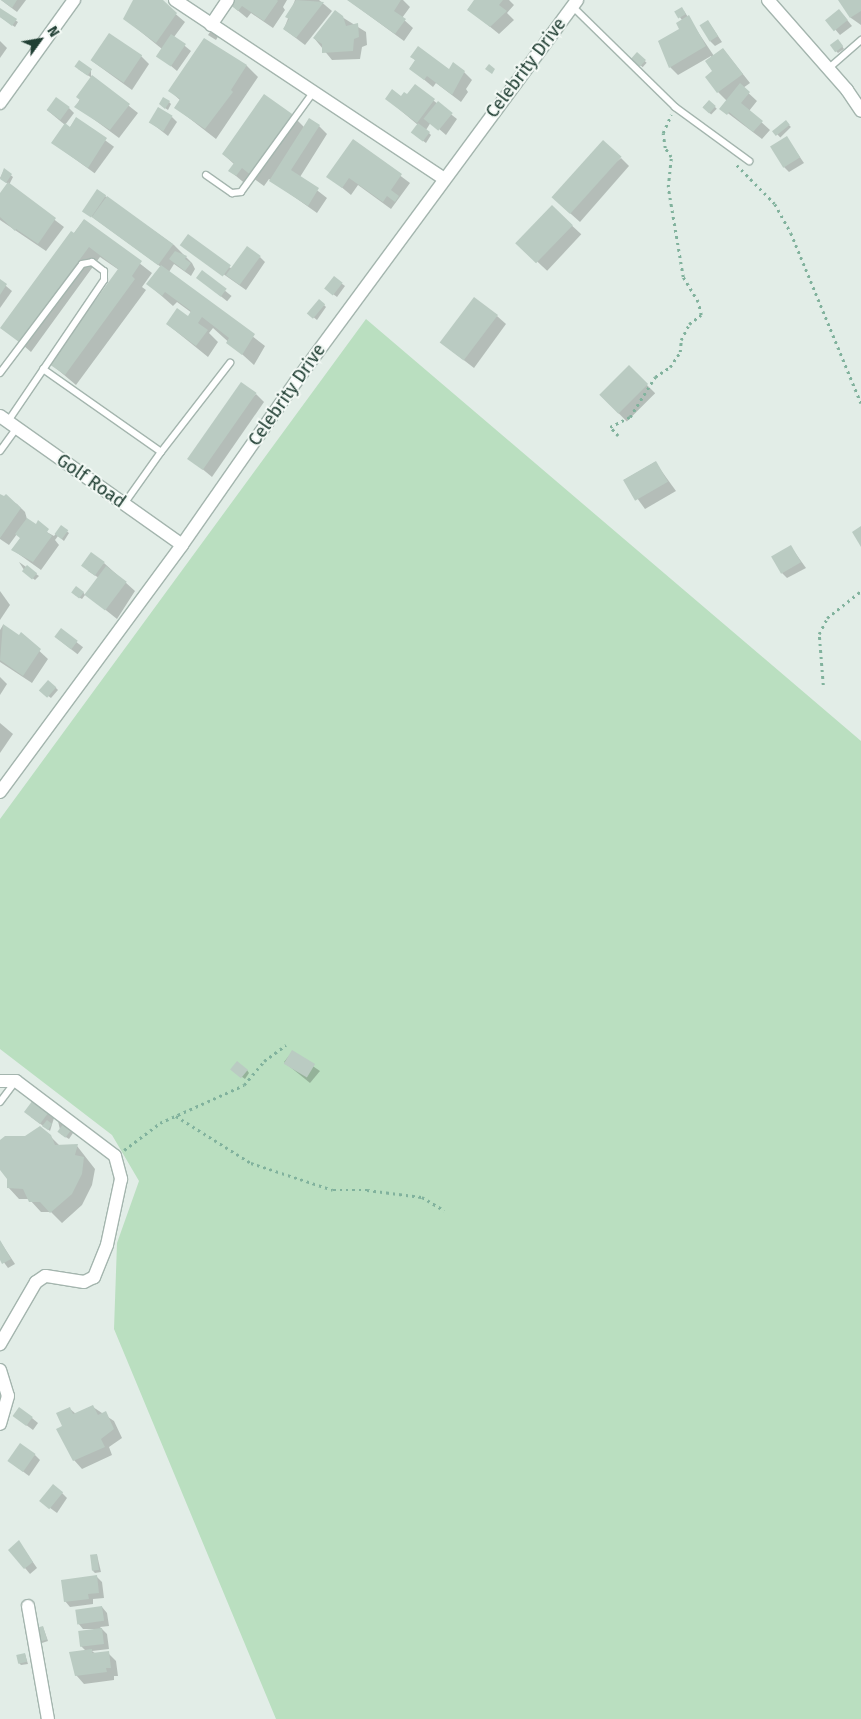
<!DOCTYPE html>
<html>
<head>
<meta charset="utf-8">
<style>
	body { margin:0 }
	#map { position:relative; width:861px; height:1719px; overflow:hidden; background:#e2ede7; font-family:"Fira Sans",sans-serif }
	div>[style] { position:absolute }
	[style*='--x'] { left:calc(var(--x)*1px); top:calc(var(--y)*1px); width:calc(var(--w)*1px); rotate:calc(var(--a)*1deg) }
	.green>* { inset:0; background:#badfc0 }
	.shadow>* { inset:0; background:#0003; transform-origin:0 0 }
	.building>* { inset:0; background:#bacbc2; transform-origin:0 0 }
	.path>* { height:2.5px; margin-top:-1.25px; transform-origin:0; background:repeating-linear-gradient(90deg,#81b29d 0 2.5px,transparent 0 6.5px) }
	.roads { filter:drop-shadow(1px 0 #a4b5ae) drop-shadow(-1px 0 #a4b5ae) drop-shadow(0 1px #a4b5ae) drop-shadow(0 -1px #a4b5ae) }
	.service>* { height:6px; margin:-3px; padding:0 3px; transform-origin:3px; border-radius:3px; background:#fff }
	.minor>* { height:12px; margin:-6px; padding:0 6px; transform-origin:6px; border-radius:6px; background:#fff }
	span { translate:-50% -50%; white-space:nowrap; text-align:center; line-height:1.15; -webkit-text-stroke:4px #f3f9f5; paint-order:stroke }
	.street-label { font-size:18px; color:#213f34 }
	.north { position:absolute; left:15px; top:15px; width:50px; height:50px; -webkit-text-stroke:4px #f3f9f5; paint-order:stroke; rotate:58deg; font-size:14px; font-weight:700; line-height:20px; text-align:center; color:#213f34 }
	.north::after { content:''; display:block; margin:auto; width:18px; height:22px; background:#213f34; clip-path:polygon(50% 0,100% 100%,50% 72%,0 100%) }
</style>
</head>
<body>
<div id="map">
	<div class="green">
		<i style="clip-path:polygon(366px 319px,861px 741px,861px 1719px,276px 1719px,114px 1329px,117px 1243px,139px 1181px,112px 1135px,0 1049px,0 819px)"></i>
	</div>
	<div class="shadow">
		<i style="clip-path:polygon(1px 0,26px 0,17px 12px)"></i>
		<i style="clip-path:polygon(135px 0,159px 0,185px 22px,174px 37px,191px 51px,177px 71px,158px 55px,162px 49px,125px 19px)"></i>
		<i style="clip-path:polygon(233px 0,287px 0,283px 7px,285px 10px,273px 28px,251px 13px,247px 18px,230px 4px)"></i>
		<i style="clip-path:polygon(295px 0,319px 0,332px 11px,305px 45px,284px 29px)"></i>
		<i style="clip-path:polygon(348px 0,403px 0,410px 7px,402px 18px,413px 28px,404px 41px)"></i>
		<i style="clip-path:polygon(475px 0,509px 0,514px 5px,507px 13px,514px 20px,499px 34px,468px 9px)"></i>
		<i style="clip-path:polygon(842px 0,861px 0,861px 25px,851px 18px)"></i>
		<i style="clip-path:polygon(0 10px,18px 22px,15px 27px,0 17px)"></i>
		<i style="clip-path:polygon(684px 11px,714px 56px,723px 49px,750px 83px,743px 88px,757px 101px,749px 111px,770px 130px,762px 139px,721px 108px,727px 101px,718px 92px,711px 56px,678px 75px,670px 67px,682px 20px,676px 12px)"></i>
		<i style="clip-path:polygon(844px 16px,852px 26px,840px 35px,827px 20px)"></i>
		<i style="clip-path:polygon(342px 17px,366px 32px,367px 45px,362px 47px,360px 59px,332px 60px,314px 38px)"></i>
		<i style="clip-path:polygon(708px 21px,722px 42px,715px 46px,710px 41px)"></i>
		<i style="clip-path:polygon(212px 29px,219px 35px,216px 40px,208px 35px)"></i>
		<i style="clip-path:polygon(205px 40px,247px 66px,258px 77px,216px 139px,176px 108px,181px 101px,170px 91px)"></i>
		<i style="clip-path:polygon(0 41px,7px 48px,0 58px)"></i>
		<i style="clip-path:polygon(840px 43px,844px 49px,838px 53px,836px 51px)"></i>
		<i style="left:637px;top:54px;width:13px;height:6px;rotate:42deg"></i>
		<i style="clip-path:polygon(141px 56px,149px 64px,132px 90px,92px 61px)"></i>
		<i style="clip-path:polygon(412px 57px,449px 70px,464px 72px,472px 80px,466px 89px,468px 92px,461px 102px,436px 83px,433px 87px,410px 68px,416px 61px)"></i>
		<i style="clip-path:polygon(78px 69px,91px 70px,91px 76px,138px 113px,119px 138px,76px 106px,92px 78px)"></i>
		<i style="clip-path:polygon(415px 86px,457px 119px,446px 135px,431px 122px,426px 130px,431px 135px,426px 143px,415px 135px,418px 125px,387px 99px,408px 96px)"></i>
		<i style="left:709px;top:101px;width:11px;height:8px;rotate:45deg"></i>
		<i style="clip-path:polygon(169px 102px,171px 104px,168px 110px,162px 106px)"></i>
		<i style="clip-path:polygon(69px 108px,74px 113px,65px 125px,47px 110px)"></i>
		<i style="clip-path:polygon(172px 117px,177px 122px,168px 136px,150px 122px)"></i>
		<i style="clip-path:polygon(294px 117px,304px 127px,319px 126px,327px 134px,300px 177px,327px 198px,317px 213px,269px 179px,264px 186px,253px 178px,248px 186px,230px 171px,234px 164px,223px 154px)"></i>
		<i style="left:76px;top:119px;width:47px;height:33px;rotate:36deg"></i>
		<i style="left:786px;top:122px;width:7px;height:15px;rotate:45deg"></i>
		<i style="clip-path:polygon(787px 138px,804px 163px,789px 172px,784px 167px)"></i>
		<i style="clip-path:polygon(354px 141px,410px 183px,391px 209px,358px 185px,351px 195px,328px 176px)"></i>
		<i style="clip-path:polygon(621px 158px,629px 166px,580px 222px,562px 206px)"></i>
		<i style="clip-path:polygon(4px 170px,13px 177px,9px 185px,64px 227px,46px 251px,0 220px,0 195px,8px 184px,0 178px)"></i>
		<i style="clip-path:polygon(105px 196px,174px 245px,192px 263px,195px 269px,191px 276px,174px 264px,169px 272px,265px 346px,254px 365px,213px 328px,209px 333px,218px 342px,208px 357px,167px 324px,188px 318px,192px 313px,177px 302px,173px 306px,148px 284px,161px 267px,84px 211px)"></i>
		<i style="left:552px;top:207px;width:40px;height:50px;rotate:43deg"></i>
		<i style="clip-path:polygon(84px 220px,152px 273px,142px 287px,146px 290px,76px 385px,51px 364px,119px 270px,100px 257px,31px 352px,2px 327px)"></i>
		<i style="clip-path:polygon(182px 245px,233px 269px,260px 257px,265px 262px,246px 290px)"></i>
		<i style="left:202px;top:272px;width:38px;height:7px;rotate:39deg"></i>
		<i style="clip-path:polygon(334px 278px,345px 286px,337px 297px,329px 291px)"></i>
		<i style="clip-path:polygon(0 281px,12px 291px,0 308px)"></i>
		<i style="clip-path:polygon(324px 305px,326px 307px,317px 320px,312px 316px)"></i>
		<i style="clip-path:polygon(497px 316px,506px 324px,474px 368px,443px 344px)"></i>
		<i style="left:629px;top:367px;width:37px;height:40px;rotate:45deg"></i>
		<i style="clip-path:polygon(256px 394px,264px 402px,212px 477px,189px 458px)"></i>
		<i style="clip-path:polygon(655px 462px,676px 491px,645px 509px,624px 480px)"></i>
		<i style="clip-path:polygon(0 495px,17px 504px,25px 512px,27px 519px,36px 526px,54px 536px,61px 527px,69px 533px,64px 541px,58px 536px,55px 540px,59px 545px,41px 570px,13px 550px,21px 539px,17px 534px,9px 545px,0 539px)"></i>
		<i style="clip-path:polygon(791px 547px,806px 568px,787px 578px,782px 573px)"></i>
		<i style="clip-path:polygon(19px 562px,39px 576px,35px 580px,26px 573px)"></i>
		<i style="clip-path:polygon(104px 563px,135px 591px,117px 619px,87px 595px,99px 578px,88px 571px)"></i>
		<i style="clip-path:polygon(0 591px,10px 605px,0 620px)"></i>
		<i style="clip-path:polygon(83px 592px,85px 595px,82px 599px,75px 595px)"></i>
		<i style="clip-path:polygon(3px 625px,20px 637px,21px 634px,48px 659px,32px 683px,0 662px,0 630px)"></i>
		<i style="left:61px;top:630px;width:28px;height:9px;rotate:38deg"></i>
		<i style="clip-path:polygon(0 677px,7px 684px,0 695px)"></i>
		<i style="clip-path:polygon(55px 687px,58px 690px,51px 698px,44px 693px)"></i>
		<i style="clip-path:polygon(0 723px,13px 734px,0 753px)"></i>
		<i style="clip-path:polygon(292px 1052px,320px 1071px,310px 1083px,284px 1062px)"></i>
		<i style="clip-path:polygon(247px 1070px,249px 1073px,245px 1079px,234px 1071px)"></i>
		<i style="clip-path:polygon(33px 1101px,54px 1118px,50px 1131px,31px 1117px)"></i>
		<i style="clip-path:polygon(58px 1121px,73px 1133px,69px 1139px,61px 1134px)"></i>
		<i style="clip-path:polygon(50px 1136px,60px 1146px,77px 1146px,95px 1169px,92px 1185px,82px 1205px,62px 1223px,51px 1212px,41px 1212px,29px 1199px,19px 1199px,8px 1187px,8px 1178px,0 1168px,0 1145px)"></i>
		<i style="clip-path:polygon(0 1241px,15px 1264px,8px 1268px,0 1257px)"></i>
		<i style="clip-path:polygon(93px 1407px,114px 1421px,122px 1438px,109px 1447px,112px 1455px,82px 1469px,74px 1460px,69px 1408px,76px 1414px)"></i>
		<i style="clip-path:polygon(14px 1416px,32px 1418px,38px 1423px,33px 1430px)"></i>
		<i style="clip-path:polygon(35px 1455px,40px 1460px,29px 1476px,9px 1461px)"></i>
		<i style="clip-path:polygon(62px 1493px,67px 1498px,57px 1513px,42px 1502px)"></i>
		<i style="clip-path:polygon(19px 1542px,37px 1568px,30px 1574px,25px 1568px)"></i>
		<i style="clip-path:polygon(97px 1555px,101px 1572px,95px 1573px,93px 1571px)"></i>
		<i style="clip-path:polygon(96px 1576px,102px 1582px,104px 1598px,93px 1599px,93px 1604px,70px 1607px,65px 1601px)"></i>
		<i style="clip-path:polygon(102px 1607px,107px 1613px,109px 1626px,100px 1627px,107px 1634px,109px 1649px,92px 1651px,96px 1654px,108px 1653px,116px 1661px,118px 1676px,114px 1676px,114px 1680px,84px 1684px,76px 1675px,86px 1651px,81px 1646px,100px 1629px,83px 1629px,78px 1623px)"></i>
		<i style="clip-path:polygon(43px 1627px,48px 1641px,42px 1643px,40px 1641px)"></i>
		<i style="clip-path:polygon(25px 1654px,28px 1664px,21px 1665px,19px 1663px)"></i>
	</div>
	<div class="building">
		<i style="clip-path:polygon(1px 0,17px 0,12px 8px)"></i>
		<i style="clip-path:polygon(133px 0,163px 0,177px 13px,156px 43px,123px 19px)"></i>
		<i style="clip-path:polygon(231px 0,277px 0,278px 1px,264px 21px,242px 6px,238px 11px,229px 4px)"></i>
		<i style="clip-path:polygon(296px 0,324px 2px,296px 38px,283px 29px,289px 19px,285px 17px)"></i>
		<i style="clip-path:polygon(347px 0,401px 0,394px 11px,406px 19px,395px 34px)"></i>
		<i style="clip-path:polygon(474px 0,503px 0,499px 5px,507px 11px,490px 27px,467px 10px)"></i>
		<i style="clip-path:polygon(838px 0,861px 0,861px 11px,850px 18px)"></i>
		<i style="left:682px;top:7px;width:8px;height:9px;rotate:60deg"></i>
		<i style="clip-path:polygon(0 8px,17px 19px,12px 26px,0 17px)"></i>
		<i style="left:839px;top:9px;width:14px;height:18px;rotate:51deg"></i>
		<i style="clip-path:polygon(335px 10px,343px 16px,346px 26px,358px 23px,359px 37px,354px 39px,353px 51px,322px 53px,322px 44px,313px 38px)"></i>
		<i style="clip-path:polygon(689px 15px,706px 46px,669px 68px,658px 41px,679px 29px,676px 23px)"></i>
		<i style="left:708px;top:20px;width:19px;height:10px;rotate:58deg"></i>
		<i style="left:109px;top:33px;width:40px;height:33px;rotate:34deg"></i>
		<i style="left:171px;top:34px;width:18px;height:27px;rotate:34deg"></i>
		<i style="clip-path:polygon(204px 38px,247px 65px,231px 90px,233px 92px,205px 129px,174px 108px,180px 99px,168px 91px)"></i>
		<i style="left:838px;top:39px;width:9px;height:10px;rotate:54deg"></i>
		<i style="clip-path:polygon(418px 46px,449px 69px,453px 62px,465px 71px,452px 95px,427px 76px,424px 80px,409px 69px,415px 60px,410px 57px)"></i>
		<i style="clip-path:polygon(723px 48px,743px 74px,717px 93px,705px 77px,712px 71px,705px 61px)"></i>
		<i style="left:637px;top:52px;width:12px;height:9px;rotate:42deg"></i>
		<i style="left:79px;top:60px;width:16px;height:8px;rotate:35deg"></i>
		<i style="clip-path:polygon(489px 64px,495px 69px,492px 74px,485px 69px)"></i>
		<i style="clip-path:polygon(92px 75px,130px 104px,110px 130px,74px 107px,80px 100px,76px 97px)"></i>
		<i style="clip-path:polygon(740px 83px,750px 92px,741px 103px,763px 121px,753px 132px,729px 112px,727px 115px,719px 109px)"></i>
		<i style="clip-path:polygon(415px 84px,435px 99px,417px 123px,385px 99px,392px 89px,401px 96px,404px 92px,407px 94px)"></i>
		<i style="clip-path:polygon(264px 94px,295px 116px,252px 176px,242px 168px,236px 176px,228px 171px,234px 163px,222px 154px)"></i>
		<i style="left:56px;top:97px;width:17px;height:16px;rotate:36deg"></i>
		<i style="clip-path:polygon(163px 97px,170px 101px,165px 109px,159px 104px)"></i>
		<i style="left:709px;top:100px;width:9px;height:10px;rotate:41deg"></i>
		<i style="left:438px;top:101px;width:19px;height:23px;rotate:39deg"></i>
		<i style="left:158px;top:107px;width:17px;height:18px;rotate:31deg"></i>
		<i style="clip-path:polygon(76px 117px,107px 138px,88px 168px,51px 143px,65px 123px,70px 127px)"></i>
		<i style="clip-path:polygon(309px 118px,320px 125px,291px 170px,319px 188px,308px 206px,269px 181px)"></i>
		<i style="left:786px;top:120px;width:6px;height:18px;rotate:51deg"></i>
		<i style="left:418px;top:123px;width:15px;height:12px;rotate:37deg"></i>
		<i style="left:787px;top:136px;width:25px;height:20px;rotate:58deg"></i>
		<i style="clip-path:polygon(353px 139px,402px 174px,391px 190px,399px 196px,395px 202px,387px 196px,383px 202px,349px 178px,342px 188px,326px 177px)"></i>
		<i style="left:603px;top:140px;width:25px;height:77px;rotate:42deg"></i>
		<i style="clip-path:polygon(4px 168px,12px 174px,6px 183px,0 179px)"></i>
		<i style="clip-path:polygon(8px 182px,56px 218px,38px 244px,16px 229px,15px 231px,0 217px,0 193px)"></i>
		<i style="left:97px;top:189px;width:11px;height:27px;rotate:34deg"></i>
		<i style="left:107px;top:196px;width:82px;height:26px;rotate:36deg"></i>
		<i style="left:552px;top:205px;width:29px;height:53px;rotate:44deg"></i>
		<i style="clip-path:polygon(84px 219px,142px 261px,132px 276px,135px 279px,65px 375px,49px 364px,118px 269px,89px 247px,19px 342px,0 328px,71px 231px,74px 233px)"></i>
		<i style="left:188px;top:234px;width:53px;height:14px;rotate:36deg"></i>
		<i style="left:247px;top:246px;width:17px;height:36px;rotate:36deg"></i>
		<i style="clip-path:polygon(175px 251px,187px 256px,185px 259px,191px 263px,185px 271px,169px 259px)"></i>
		<i style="clip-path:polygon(161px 265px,255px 334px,242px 355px,226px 343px,229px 338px,202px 317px,198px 323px,208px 330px,196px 346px,166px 324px,177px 308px,188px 316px,191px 311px,165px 292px,162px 296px,146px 284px)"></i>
		<i style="left:202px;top:270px;width:31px;height:10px;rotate:37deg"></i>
		<i style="left:334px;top:276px;width:11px;height:16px;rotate:38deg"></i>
		<i style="clip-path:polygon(0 279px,7px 284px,0 295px)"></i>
		<i style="left:474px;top:297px;width:30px;height:57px;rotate:37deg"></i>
		<i style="left:319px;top:299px;width:8px;height:19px;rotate:40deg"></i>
		<i style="left:629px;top:365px;width:27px;height:42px;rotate:45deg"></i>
		<i style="left:241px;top:382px;width:19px;height:94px;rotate:35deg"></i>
		<i style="left:656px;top:461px;width:24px;height:38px;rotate:60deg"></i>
		<i style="clip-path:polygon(0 494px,4px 496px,6px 494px,21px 508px,0 538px)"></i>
		<i style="clip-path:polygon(27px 518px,36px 524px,38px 520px,49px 529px,47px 532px,52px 536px,33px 562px,11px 550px,20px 538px,15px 534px)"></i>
		<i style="left:61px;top:525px;width:9px;height:11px;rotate:36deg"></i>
		<i style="clip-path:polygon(861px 526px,861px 547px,852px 532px)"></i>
		<i style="left:791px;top:545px;width:20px;height:23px;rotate:60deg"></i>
		<i style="left:91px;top:552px;width:17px;height:17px;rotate:36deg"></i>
		<i style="left:27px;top:565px;width:13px;height:8px;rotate:39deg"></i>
		<i style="left:106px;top:566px;width:26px;height:36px;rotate:37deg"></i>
		<i style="left:76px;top:586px;width:10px;height:8px;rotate:37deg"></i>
		<i style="clip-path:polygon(3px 624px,19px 635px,21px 632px,41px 649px,23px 676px,0 660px)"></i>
		<i style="left:61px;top:628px;width:21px;height:11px;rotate:37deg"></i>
		<i style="left:48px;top:680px;width:11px;height:14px;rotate:41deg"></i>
		<i style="left:292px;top:1050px;width:27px;height:16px;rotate:31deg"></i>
		<i style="left:237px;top:1061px;width:14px;height:11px;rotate:39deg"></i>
		<i style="left:33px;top:1100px;width:20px;height:15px;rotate:37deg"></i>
		<i style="clip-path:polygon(47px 1120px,52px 1124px,48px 1130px,42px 1126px)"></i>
		<i style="left:64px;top:1123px;width:10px;height:11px;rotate:37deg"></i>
		<i style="clip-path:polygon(40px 1126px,51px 1135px,55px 1145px,78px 1144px,75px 1155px,84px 1157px,82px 1174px,72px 1194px,50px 1213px,40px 1202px,29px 1202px,23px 1189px,7px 1188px,7px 1179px,0 1170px,0 1140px,5px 1136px,25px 1136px)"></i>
		<i style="clip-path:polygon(0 1240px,11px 1259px,2px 1264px,0 1260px)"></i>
		<i style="clip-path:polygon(93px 1405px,98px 1415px,106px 1411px,114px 1429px,101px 1439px,105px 1447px,73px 1461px,56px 1429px,62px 1426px,56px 1413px,70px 1407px,73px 1414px)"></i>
		<i style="left:19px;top:1407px;width:17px;height:11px;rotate:36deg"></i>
		<i style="left:20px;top:1443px;width:19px;height:22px;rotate:35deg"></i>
		<i style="left:53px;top:1484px;width:13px;height:22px;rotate:39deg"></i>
		<i style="clip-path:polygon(19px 1540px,33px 1562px,24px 1569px,8px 1550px)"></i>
		<i style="left:97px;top:1554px;width:16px;height:7px;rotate:83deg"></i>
		<i style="clip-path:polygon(97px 1575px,99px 1593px,88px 1594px,89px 1599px,64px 1602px,61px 1580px)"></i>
		<i style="left:102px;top:1606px;width:15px;height:27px;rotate:82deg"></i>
		<i style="left:43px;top:1626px;width:14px;height:8px;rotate:73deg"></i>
		<i style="left:102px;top:1628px;width:16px;height:24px;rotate:83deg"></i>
		<i style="clip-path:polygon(92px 1649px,92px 1653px,109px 1651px,111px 1668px,106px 1668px,107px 1672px,75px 1676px,69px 1652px)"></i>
		<i style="left:25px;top:1653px;width:9px;height:9px;rotate:77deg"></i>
	</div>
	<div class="path">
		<i style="--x:737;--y:165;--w:54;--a:45.7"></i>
		<i style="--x:775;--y:204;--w:33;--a:61"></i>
		<i style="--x:791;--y:233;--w:184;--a:67.6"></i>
		<i style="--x:618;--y:436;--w:12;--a:-132"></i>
		<i style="--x:610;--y:427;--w:22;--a:-27"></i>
		<i style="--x:630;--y:417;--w:47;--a:-58"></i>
		<i style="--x:655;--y:377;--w:18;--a:-34"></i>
		<i style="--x:670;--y:367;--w:18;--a:-56"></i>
		<i style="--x:680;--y:352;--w:12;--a:-85"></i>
		<i style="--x:681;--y:340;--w:18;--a:-63"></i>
		<i style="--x:689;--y:324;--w:15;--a:-37"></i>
		<i style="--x:701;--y:315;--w:13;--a:-103"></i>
		<i style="--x:698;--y:302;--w:29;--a:-121"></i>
		<i style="--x:683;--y:277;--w:91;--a:-99.5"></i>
		<i style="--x:668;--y:187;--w:30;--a:-84"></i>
		<i style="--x:671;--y:157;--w:11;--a:-124"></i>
		<i style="--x:665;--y:148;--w:15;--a:-98"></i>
		<i style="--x:663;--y:133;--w:20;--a:-66"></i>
		<i style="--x:823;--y:685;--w:51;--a:-94.5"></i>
		<i style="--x:819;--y:634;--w:18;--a:-63"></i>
		<i style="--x:827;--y:618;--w:43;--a:-38.5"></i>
		<i style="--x:176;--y:1116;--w:89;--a:32.1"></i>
		<i style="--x:251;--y:1163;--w:86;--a:18.2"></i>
		<i style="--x:333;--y:1190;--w:34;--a:0"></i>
		<i style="--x:367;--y:1190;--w:55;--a:7.3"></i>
		<i style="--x:422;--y:1197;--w:26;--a:31"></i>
		<i style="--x:124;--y:1150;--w:45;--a:-36.9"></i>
		<i style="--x:160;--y:1123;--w:92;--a:-24.3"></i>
		<i style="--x:244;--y:1085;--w:31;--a:-50"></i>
		<i style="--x:264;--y:1061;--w:27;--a:-36"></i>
	</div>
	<div class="roads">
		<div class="service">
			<i style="--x:573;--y:7;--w:143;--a:44.4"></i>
			<i style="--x:675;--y:107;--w:92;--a:36.1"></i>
			<i style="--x:829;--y:68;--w:43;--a:-41.2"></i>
			<i style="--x:206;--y:175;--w:32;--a:35"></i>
			<i style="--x:232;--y:193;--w:9;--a:-6"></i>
			<i style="--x:241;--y:192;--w:121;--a:-54.1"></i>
			<i style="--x:43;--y:369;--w:144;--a:35.1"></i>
			<i style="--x:161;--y:452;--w:113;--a:-52.2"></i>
			<i style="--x:0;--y:373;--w:136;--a:-53"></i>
			<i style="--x:82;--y:264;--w:10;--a:-11"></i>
			<i style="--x:92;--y:262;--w:15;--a:37"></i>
			<i style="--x:104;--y:271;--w:9;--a:90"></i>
			<i style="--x:104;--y:280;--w:171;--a:124.2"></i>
			<i style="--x:0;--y:451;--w:29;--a:-54"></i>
			<i style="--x:124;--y:504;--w:64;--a:-54.6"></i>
			<i style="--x:0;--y:1102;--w:25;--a:-53"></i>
		</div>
		<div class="minor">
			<i style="--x:175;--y:0;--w:323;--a:33.6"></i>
			<i style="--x:768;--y:0;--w:120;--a:48.7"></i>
			<i style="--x:847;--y:90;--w:25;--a:56"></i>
			<i style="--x:211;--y:25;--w:30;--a:-56"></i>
			<i style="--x:0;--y:103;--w:127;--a:-54.3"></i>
			<i style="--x:0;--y:416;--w:223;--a:35.3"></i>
			<i style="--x:0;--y:792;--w:307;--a:-53.6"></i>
			<i style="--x:182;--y:545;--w:201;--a:-55.1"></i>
			<i style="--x:297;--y:380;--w:472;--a:-53.6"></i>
			<i style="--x:0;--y:1081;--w:16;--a:0"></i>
			<i style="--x:16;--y:1081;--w:124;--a:37.1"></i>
			<i style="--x:115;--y:1156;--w:24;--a:75"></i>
			<i style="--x:121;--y:1179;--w:67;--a:102"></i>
			<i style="--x:107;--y:1245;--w:35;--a:112"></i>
			<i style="--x:94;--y:1277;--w:11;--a:153"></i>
			<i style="--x:84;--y:1282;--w:39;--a:-171"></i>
			<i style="--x:45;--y:1276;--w:11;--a:146"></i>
			<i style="--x:36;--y:1282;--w:72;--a:120.1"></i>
			<i style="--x:0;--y:1370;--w:27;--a:73"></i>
			<i style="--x:8;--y:1396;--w:29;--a:106"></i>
			<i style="--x:28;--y:1606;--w:115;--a:80"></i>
		</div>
	</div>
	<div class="street-label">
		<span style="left:526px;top:68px;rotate:-53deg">Celebrity Drive</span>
		<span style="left:287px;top:395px;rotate:-55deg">Celebrity Drive</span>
		<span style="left:91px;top:481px;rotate:35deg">Golf Road</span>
	</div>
	<div class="north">N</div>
</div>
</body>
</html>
